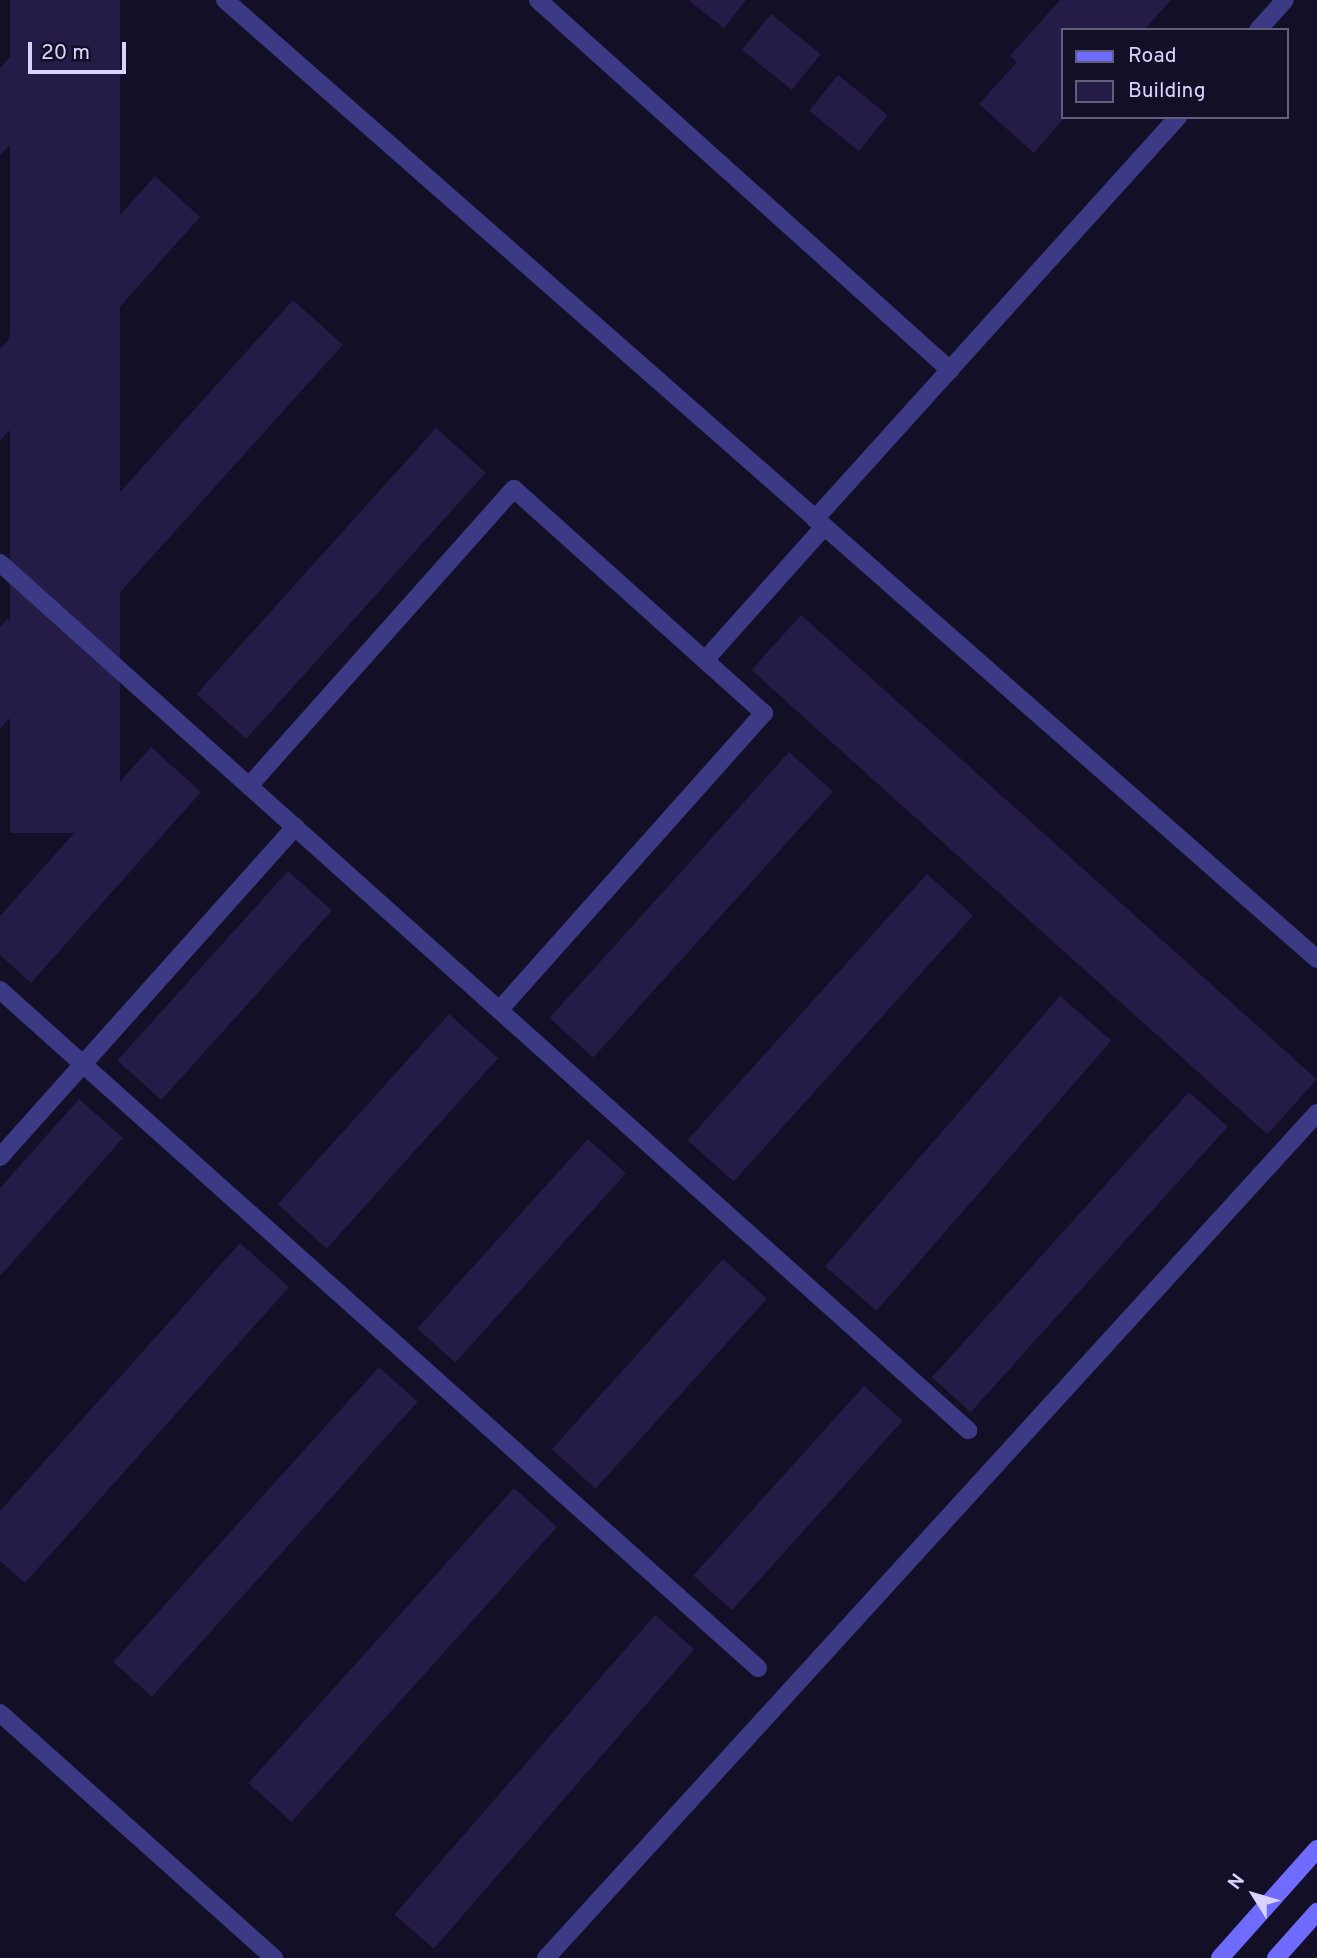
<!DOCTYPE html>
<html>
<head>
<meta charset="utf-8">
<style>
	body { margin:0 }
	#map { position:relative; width:1317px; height:1958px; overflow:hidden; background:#130f26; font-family:Overpass,sans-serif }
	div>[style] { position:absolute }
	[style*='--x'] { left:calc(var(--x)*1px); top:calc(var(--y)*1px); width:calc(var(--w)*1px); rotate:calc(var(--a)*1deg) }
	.building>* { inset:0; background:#241b47; transform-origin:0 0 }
	.service>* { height:18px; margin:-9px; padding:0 9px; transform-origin:9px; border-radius:9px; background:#3d3a85 }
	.minor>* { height:18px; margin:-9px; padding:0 9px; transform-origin:9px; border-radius:9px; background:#3d3a85 }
	.tertiary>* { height:18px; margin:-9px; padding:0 9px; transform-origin:9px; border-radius:9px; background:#3d3a85 }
	.secondary>* { height:18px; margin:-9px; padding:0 9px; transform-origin:9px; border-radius:9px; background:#6f6bff }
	span { translate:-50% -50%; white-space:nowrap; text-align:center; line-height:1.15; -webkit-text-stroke:7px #130f26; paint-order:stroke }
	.legend { position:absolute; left:1061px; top:28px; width:228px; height:91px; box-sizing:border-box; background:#130f26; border:2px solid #625e7d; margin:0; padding:9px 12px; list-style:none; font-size:21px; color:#d9d4ff }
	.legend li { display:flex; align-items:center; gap:14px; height:35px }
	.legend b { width:35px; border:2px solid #625e7d }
	.north { position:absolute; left:1219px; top:1860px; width:70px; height:70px; -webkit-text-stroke:5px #130f26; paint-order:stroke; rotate:307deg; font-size:19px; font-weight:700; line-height:28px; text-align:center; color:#d9d4ff }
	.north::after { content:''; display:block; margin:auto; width:24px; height:32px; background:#d9d4ff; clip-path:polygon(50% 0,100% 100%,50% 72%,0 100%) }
	.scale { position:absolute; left:28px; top:42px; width:98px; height:32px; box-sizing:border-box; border:4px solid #d9d4ff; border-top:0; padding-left:9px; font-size:21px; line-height:24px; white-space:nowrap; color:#d9d4ff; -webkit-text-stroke:5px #130f26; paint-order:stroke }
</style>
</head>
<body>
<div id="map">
	<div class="building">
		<i style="left:10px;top:0;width:110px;height:833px"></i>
		<i style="clip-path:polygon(688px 0,746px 0,724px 28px)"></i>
		<i style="clip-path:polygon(1060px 0,1171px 0,1144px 30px,1063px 30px,1065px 117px,1034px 153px,979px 104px,1017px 62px,1010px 56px)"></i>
		<i style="left:771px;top:14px;width:64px;height:46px;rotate:39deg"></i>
		<i style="clip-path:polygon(15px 51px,58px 90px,0 156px,0 68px)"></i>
		<i style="left:838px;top:75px;width:64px;height:46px;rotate:39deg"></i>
		<i style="clip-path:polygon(155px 176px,200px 217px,0 441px,0 349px)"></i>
		<i style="left:293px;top:300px;width:67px;height:358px;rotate:42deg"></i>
		<i style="left:436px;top:428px;width:67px;height:358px;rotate:42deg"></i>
		<i style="left:801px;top:615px;width:694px;height:74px;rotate:42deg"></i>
		<i style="clip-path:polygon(7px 619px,58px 664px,0 729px,0 627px)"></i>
		<i style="clip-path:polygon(151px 747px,201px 792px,31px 983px,0 955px,0 916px)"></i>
		<i style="left:789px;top:752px;width:59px;height:358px;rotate:42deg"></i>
		<i style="left:288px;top:871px;width:59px;height:255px;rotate:42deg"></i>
		<i style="left:927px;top:874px;width:62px;height:358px;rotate:42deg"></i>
		<i style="left:1060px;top:996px;width:68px;height:358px;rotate:41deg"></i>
		<i style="left:449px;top:1014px;width:66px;height:256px;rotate:42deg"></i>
		<i style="left:1189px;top:1092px;width:52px;height:384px;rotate:42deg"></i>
		<i style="clip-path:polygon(79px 1099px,123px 1138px,0 1276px,0 1188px)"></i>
		<i style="left:588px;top:1139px;width:51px;height:255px;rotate:42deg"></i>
		<i style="clip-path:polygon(240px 1243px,289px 1287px,25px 1583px,0 1561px,0 1511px)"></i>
		<i style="left:723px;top:1259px;width:59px;height:256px;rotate:42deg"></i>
		<i style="left:379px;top:1367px;width:52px;height:397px;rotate:42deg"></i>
		<i style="left:864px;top:1386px;width:52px;height:255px;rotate:42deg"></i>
		<i style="left:514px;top:1488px;width:58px;height:397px;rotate:42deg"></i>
		<i style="left:655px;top:1615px;width:52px;height:397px;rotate:41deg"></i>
	</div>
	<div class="service">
		<i style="--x:538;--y:0;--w:554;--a:41.93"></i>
		<i style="--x:0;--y:563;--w:1300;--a:41.85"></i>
		<i style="--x:705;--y:660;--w:178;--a:-48.2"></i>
		<i style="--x:249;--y:786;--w:398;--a:-48.3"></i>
		<i style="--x:514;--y:489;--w:336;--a:41.9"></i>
		<i style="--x:764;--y:713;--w:398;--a:131.7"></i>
		<i style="--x:0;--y:990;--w:1017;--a:41.81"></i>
		<i style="--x:0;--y:1157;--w:443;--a:-48.2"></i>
	</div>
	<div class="minor">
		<i style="--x:546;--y:1958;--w:1144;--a:-47.62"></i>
	</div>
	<div class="tertiary">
		<i style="--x:225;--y:0;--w:1453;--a:41.29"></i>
		<i style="--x:1258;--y:30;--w:40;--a:-48"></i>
		<i style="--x:815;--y:519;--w:542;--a:-47.92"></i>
		<i style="--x:0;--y:1713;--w:368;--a:41.8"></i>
	</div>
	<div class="secondary">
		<i style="--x:1220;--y:1958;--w:146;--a:-48.3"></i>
		<i style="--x:1276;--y:1958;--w:62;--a:-48.3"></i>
	</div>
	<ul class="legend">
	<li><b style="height:9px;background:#6f6bff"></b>Road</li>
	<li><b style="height:19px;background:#241b47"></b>Building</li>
	</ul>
	<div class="north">N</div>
	<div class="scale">20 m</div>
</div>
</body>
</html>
